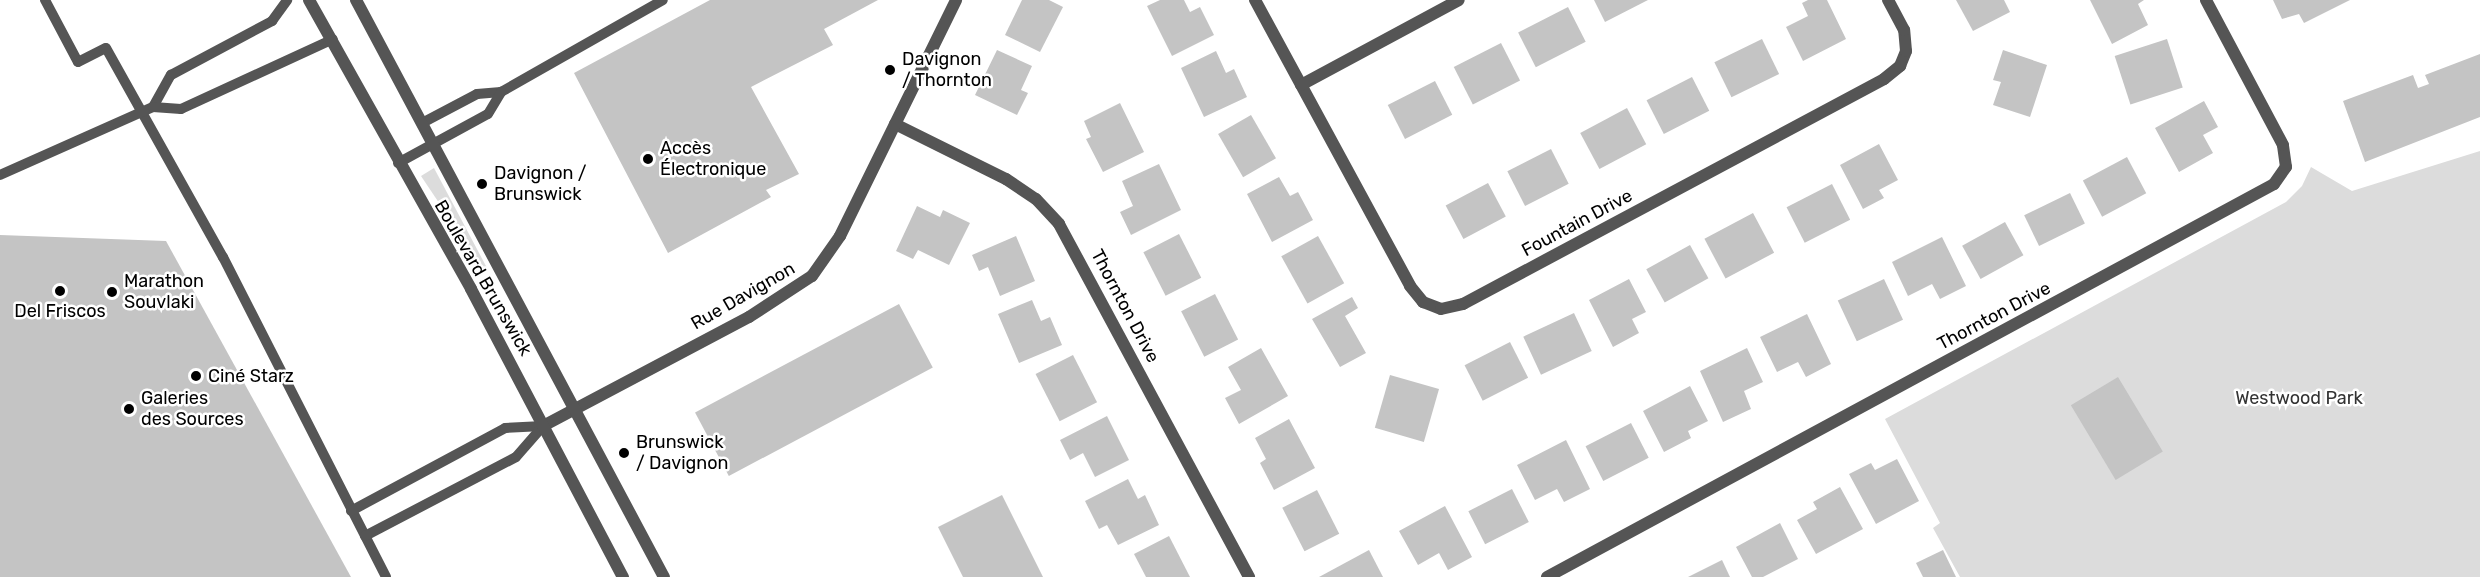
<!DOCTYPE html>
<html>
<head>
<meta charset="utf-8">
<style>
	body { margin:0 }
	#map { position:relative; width:2480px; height:577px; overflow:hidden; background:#fff; font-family:Rubik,sans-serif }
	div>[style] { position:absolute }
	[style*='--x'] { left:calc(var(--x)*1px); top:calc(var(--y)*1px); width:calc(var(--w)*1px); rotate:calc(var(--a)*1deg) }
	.green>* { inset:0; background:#dcdcdc }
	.building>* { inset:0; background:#c4c4c4; transform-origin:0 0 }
	.service>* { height:10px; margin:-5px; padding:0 5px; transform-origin:5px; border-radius:5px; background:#555 }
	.minor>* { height:12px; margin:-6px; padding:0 6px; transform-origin:6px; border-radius:6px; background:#555 }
	.tertiary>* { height:12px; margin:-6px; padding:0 6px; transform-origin:6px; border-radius:6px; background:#555 }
	.dots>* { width:16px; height:16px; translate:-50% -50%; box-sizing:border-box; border:3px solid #fff; border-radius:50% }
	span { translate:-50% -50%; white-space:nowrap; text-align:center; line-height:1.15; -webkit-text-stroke:5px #fff; paint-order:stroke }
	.poi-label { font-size:18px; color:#000 }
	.left { translate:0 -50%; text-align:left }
	.street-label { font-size:18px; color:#000 }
	.park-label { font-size:18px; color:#333 }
</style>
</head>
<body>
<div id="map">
	<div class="green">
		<i style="clip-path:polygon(2480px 151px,2480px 577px,1960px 577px,1933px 528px,1940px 523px,1885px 419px,2286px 202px,2302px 186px,2311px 167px,2352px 191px)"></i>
		<i style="clip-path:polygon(434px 168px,487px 268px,487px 269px,484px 270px,421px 176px)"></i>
	</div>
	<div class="building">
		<i style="clip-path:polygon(710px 0,878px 0,824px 29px,833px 45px,751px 87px,799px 174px,766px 190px,771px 197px,668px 253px,574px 73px)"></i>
		<i style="clip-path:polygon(1022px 0,1049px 0,1063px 7px,1040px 52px,1005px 35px)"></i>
		<i style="clip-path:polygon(1160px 0,1184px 0,1190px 12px,1200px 7px,1214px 35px,1172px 56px,1147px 6px)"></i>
		<i style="clip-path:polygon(1594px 0,1648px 0,1605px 22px)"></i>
		<i style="clip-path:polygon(1808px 0,1827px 0,1846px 39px,1803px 61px,1786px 27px,1808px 16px,1802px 3px)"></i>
		<i style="clip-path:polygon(1956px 0,2004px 0,2010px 12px,1973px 31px)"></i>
		<i style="clip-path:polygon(2090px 0,2144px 0,2138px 4px,2148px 25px,2112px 44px)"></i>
		<i style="clip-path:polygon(2273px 0,2350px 0,2304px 23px,2299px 14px,2282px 19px)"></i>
		<i style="left:1568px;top:7px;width:39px;height:56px;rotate:63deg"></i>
		<i style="left:1762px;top:39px;width:39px;height:53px;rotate:64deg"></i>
		<i style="left:2167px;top:39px;width:51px;height:55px;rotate:72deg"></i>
		<i style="left:1501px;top:43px;width:42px;height:53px;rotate:63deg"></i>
		<i style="clip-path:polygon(997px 50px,1032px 66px,1021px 90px,1028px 93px,1017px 115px,975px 95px)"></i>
		<i style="clip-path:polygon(2003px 50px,2047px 65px,2030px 117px,1993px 105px,2001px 82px,1993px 80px)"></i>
		<i style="clip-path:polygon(1216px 51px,1226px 73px,1234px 69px,1247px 97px,1204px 117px,1181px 68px)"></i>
		<i style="clip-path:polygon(2480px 54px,2480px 117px,2365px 162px,2343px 101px,2413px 75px,2418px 88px,2429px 84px,2425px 75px)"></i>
		<i style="left:1692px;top:77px;width:38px;height:51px;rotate:63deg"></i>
		<i style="left:1435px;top:81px;width:38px;height:53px;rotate:63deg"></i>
		<i style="clip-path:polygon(2204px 101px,2218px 127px,2203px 135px,2213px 153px,2179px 172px,2155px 128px)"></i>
		<i style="clip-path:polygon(1120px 103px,1144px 152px,1103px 172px,1086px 139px,1091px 137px,1084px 121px)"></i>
		<i style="left:1627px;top:108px;width:41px;height:53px;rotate:62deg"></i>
		<i style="left:1251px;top:115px;width:50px;height:38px;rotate:60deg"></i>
		<i style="clip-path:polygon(1879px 144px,1898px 180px,1879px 190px,1884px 198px,1863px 209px,1840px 165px)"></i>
		<i style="left:1551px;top:149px;width:39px;height:49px;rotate:63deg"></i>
		<i style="left:2127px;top:157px;width:41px;height:50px;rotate:62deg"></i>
		<i style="clip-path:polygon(1159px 164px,1181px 210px,1131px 235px,1120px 212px,1133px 206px,1122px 181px)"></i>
		<i style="clip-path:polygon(1279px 177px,1290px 196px,1298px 192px,1313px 220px,1272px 242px,1247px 194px)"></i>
		<i style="left:1488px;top:183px;width:38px;height:48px;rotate:62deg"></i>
		<i style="left:1832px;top:184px;width:40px;height:51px;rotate:63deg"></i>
		<i style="left:2070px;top:193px;width:34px;height:51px;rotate:64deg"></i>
		<i style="clip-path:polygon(917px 206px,940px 217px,943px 210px,970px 223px,949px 265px,918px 250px,913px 259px,896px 251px)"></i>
		<i style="left:1753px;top:213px;width:45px;height:55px;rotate:62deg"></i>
		<i style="left:2005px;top:222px;width:38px;height:49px;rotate:61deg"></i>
		<i style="left:1179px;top:234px;width:49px;height:40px;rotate:63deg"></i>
		<i style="clip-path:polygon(0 235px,166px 241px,351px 577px,0 577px)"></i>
		<i style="clip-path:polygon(1016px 236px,1035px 281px,1000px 296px,988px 267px,979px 271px,972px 255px)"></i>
		<i style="left:1318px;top:236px;width:54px;height:42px;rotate:61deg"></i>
		<i style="clip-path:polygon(1942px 237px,1966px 286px,1940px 299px,1932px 284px,1908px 296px,1892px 262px)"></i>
		<i style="left:1690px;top:245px;width:38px;height:50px;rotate:61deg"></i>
		<i style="clip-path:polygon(1629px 279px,1646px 312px,1632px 319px,1639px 333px,1613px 347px,1589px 300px)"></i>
		<i style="left:1884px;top:279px;width:45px;height:51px;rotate:65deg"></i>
		<i style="left:1215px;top:294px;width:51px;height:38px;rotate:63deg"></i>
		<i style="clip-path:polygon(1352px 297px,1358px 308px,1345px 316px,1366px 353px,1340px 367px,1312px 319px)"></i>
		<i style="clip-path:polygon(1032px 300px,1041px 321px,1050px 317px,1062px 345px,1019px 363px,998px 314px)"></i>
		<i style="left:899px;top:304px;width:72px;height:231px;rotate:62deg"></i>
		<i style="left:1574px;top:313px;width:42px;height:56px;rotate:65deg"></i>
		<i style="clip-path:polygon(1807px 314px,1831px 364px,1806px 377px,1798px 362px,1777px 372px,1760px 337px)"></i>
		<i style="left:1510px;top:342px;width:40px;height:51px;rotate:63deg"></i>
		<i style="clip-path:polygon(1261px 348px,1288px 396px,1239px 424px,1225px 398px,1241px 390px,1228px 367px)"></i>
		<i style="clip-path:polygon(1747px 348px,1763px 382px,1744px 391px,1751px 409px,1723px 422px,1700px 371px)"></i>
		<i style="left:1073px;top:355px;width:53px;height:42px;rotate:63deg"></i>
		<i style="left:1390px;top:375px;width:51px;height:55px;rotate:16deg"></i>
		<i style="left:2118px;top:377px;width:87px;height:55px;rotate:59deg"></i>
		<i style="clip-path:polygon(1690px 386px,1708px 421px,1688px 431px,1691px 438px,1664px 452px,1643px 411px)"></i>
		<i style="clip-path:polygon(1107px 416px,1129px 460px,1095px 477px,1083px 453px,1070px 460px,1060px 440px)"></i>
		<i style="clip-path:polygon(1289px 419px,1315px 468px,1274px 490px,1260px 463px,1266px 459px,1255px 438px)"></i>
		<i style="left:1631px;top:423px;width:39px;height:51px;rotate:63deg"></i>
		<i style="clip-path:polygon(1566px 440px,1590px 489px,1564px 502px,1557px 489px,1535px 500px,1517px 465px)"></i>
		<i style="clip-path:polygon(1897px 459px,1919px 501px,1876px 524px,1849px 474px,1871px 463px,1875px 470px)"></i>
		<i style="clip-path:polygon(1128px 479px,1138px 499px,1145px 495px,1159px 525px,1118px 545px,1107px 525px,1099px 529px,1085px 501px)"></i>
		<i style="clip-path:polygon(1840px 487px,1863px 529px,1816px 554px,1797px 520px,1817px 509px,1813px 502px)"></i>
		<i style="left:1512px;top:489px;width:37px;height:49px;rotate:63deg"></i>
		<i style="left:1317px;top:490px;width:49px;height:39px;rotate:63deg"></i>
		<i style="clip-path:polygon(1002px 495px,1043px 577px,963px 577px,938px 527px)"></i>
		<i style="clip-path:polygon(1445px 506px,1472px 557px,1448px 570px,1439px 553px,1418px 565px,1399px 531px)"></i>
		<i style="clip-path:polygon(1780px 523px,1798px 559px,1763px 577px,1752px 577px,1736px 547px)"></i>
		<i style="clip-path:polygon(1169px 536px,1190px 577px,1146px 577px,1134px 554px)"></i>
		<i style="clip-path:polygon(1369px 550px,1383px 577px,1319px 577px)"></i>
		<i style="clip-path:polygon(1943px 550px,1956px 577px,1923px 577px,1916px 563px)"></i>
		<i style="clip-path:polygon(1722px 560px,1730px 577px,1688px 577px)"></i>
	</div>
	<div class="service">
		<i style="--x:45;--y:0;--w:70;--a:62"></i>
		<i style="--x:78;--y:62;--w:31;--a:-27"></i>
		<i style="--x:106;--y:48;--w:240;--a:60.8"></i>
		<i style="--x:223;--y:257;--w:359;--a:63"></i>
		<i style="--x:153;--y:107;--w:37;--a:-61"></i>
		<i style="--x:171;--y:75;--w:115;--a:-28.1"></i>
		<i style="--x:272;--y:21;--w:26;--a:-54"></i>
		<i style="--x:424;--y:122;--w:60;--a:-27.8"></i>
		<i style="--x:477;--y:94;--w:24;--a:-5"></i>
		<i style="--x:501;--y:92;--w:186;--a:-29.6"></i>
		<i style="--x:398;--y:163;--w:102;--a:-28.6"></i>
		<i style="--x:488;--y:114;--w:26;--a:-59"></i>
		<i style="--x:0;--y:175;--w:167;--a:-24"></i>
		<i style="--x:153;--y:107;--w:28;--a:4"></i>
		<i style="--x:181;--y:109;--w:167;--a:-24.7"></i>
		<i style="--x:351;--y:511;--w:175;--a:-28.3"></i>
		<i style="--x:505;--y:428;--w:38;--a:-3"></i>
		<i style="--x:365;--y:536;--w:170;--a:-27.6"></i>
		<i style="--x:516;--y:457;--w:41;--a:-48.9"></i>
	</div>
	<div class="minor">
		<i style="--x:1255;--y:0;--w:325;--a:61.5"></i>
		<i style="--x:1410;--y:286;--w:21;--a:51"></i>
		<i style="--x:1423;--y:302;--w:19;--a:21"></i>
		<i style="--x:1441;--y:309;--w:23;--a:-13"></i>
		<i style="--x:1463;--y:304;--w:477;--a:-28.1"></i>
		<i style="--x:1884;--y:79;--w:21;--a:-39"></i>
		<i style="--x:1900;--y:66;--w:16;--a:-68"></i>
		<i style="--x:1906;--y:51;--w:21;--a:-95"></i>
		<i style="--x:1904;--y:30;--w:34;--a:-118"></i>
		<i style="--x:1301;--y:85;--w:179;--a:-28.3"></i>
		<i style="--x:895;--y:124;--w:124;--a:26.4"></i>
		<i style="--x:1006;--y:179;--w:36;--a:34"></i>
		<i style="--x:1036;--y:199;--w:34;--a:47"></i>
		<i style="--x:1059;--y:224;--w:401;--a:61.7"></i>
		<i style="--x:543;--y:426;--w:233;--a:-27.9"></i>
		<i style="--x:749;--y:317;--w:75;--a:-33.1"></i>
		<i style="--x:812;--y:276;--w:49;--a:-55"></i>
		<i style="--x:840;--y:236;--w:263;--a:-63.8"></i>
		<i style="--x:1547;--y:577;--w:826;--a:-28.39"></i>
		<i style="--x:2274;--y:184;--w:21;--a:-55"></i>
		<i style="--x:2286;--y:167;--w:22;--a:-98"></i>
		<i style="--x:2283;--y:145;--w:164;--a:-118"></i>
	</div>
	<div class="tertiary">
		<i style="--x:309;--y:0;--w:331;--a:60.7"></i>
		<i style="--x:471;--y:289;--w:326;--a:62.2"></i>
		<i style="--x:356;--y:0;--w:654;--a:61.91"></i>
	</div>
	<div class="dots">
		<i style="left:890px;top:70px;background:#000"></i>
		<i style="left:648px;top:159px;background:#000"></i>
		<i style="left:482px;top:184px;background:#000"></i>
		<i style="left:60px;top:291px;background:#000"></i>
		<i style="left:112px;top:292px;background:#000"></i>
		<i style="left:196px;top:376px;background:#000"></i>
		<i style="left:129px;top:409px;background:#000"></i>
		<i style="left:624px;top:453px;background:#000"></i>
	</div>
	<div class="poi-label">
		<span class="left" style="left:902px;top:70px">Davignon<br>/ Thornton</span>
		<span class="left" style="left:660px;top:159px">Accès<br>Électronique</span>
		<span class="left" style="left:494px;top:184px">Davignon /<br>Brunswick</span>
		<span class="left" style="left:124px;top:292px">Marathon<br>Souvlaki</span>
		<span style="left:60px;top:311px">Del Friscos</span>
		<span class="left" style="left:208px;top:376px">Ciné Starz</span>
		<span class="left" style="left:141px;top:409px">Galeries<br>des Sources</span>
		<span class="left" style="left:636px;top:453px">Brunswick<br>/ Davignon</span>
	</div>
	<div class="street-label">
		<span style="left:1577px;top:223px;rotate:-28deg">Fountain Drive</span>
		<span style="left:483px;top:278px;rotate:60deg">Boulevard Brunswick</span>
		<span style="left:743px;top:296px;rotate:-30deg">Rue Davignon</span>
		<span style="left:1125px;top:306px;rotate:62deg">Thornton Drive</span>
		<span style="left:1994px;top:316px;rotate:-28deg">Thornton Drive</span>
	</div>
	<div class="park-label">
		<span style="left:2299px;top:398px">Westwood Park</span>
	</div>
</div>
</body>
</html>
